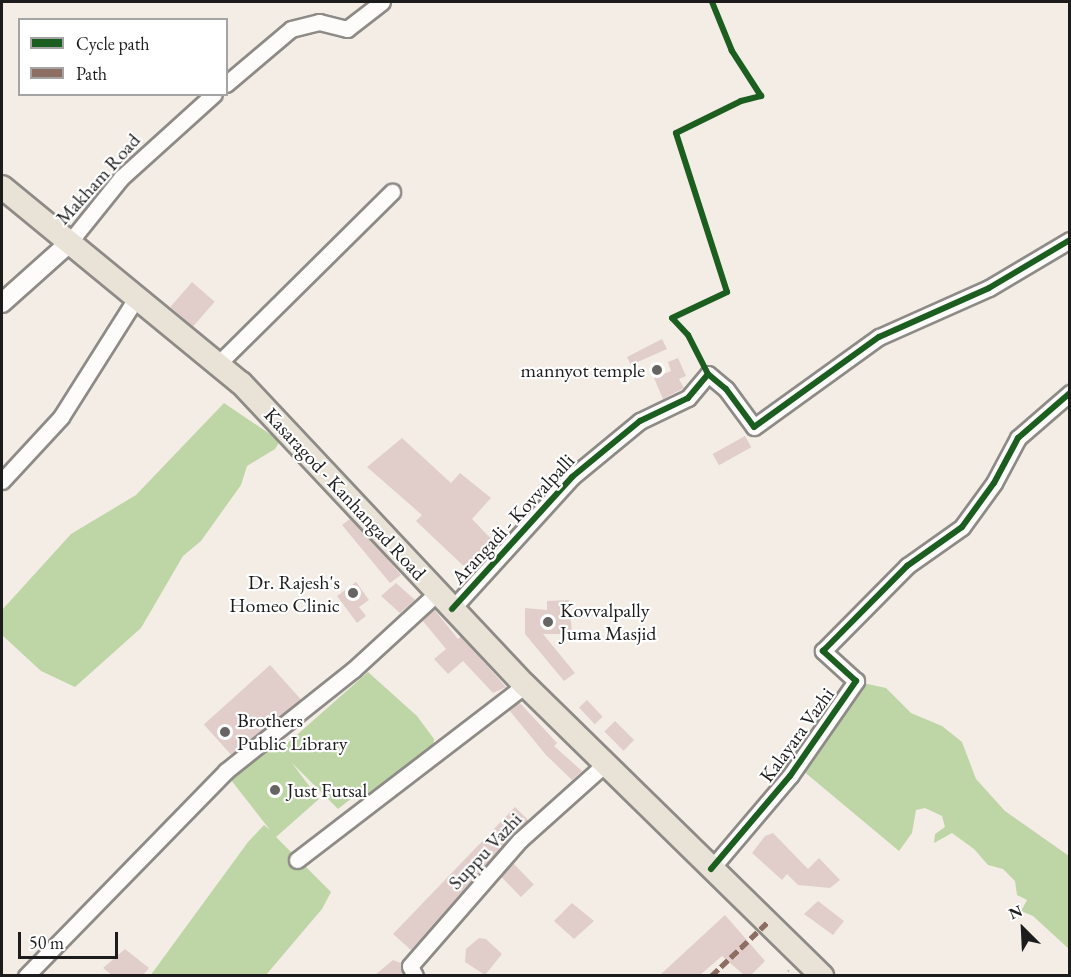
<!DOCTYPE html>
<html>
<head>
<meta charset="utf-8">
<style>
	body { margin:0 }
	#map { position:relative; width:1071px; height:977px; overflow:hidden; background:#f3ede6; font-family:"EB Garamond",serif }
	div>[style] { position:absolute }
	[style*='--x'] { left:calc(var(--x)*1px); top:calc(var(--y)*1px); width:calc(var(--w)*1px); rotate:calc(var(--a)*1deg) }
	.green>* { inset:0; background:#bed6a6 }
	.building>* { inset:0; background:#e1ceca; transform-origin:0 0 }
	.path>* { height:2px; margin-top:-1px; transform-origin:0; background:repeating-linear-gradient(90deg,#bbbab8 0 1.5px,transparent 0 6px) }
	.roads { filter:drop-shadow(2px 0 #8e8b87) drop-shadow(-2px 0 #8e8b87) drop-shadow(0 2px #8e8b87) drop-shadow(0 -2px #8e8b87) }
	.minor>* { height:15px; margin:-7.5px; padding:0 7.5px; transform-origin:7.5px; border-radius:7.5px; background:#fdfcfb }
	.tertiary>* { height:18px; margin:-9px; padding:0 9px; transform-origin:9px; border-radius:9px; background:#fdfcfb }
	.primary>* { height:22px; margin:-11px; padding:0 11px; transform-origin:11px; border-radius:11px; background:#e9e3d7 }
	.quiet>* { height:4.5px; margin-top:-2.25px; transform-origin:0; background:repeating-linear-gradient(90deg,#8d6e63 0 9px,transparent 0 13.5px) }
	.cycleway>* { height:6px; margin:-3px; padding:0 3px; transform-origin:3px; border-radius:3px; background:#1b5e20 }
	.dots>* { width:16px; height:16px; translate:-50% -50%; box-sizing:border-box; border:3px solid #fff; border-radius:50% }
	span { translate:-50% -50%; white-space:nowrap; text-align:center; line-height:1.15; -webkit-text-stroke:4.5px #fff; paint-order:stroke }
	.street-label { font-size:20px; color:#1c1c1c }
	.poi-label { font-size:20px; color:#1c1c1c }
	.right { translate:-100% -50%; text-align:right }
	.left { translate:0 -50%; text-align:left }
	.frame { position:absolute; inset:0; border:3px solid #1c1c1c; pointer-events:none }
	.legend { position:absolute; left:18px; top:18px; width:210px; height:78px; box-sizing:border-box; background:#fff; border:2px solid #a4a4a4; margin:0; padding:8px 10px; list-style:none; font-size:18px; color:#1c1c1c }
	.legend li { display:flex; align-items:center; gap:12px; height:30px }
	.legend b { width:30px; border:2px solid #a4a4a4 }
	.north { position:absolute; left:993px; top:899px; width:60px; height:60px; -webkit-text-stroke:4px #fff; paint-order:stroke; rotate:336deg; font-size:16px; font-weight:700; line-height:24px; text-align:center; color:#1c1c1c }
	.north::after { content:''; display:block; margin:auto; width:21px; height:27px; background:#1c1c1c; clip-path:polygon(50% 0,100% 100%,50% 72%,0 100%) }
	.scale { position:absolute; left:18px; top:932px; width:100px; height:27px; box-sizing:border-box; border:3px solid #1c1c1c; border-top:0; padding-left:8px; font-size:18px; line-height:21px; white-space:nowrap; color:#1c1c1c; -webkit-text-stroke:4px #fff; paint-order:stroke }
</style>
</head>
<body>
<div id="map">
	<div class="green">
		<i style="clip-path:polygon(224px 403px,280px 441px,275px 449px,247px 466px,241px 485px,201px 541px,183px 556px,141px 628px,75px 687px,41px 671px,2px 635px,2px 610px,71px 534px,136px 495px)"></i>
		<i style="clip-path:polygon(368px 672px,417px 716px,434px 739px,433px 749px,369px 796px,361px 791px,338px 809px,292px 763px,319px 799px,276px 837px,331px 892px,322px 909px,266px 975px,150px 976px,248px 842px,264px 825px,270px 830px,231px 780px,276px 741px,282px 748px)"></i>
		<i style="clip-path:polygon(863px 683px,886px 688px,911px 713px,942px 726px,962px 742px,976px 779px,1005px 811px,1069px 856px,1069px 949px,1033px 916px,1021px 911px,1027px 900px,1017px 895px,1015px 881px,1003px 869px,988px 865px,974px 849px,952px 833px,934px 843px,935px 834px,945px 827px,942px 816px,925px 808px,916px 810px,912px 833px,899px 851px,802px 770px)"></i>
	</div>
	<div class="building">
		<i style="left:192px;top:282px;width:30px;height:33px;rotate:41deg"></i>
		<i style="clip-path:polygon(662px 339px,667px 349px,631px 365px,627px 357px)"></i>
		<i style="clip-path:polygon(678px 358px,686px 376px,679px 379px,684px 388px,663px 399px,654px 378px,671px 371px,668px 362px)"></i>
		<i style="left:745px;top:436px;width:13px;height:37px;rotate:61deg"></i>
		<i style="clip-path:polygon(402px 438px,451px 483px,460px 473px,491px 498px,472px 519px,497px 545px,471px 573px,416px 521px,422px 515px,367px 467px)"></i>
		<i style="clip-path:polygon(350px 519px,384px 555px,401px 575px,390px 583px,342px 525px)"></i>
		<i style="clip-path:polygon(356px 582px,369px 600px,359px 607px,366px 616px,357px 623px,337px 596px)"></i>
		<i style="clip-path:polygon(396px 583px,415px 600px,400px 613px,381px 596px)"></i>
		<i style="clip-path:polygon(569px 600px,572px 634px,543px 634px,575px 673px,564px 681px,525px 634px,525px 608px,547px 610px,547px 601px)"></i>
		<i style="clip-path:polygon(434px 609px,458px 639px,461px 636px,506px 687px,493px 693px,463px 661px,448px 674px,434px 659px,446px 649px,422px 620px)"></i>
		<i style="left:270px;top:665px;width:46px;height:89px;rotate:48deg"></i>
		<i style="left:587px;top:700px;width:23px;height:11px;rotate:47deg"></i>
		<i style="clip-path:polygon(519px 702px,557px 743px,554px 746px,582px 771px,572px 780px,546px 755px,509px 710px)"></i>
		<i style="left:615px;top:721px;width:27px;height:15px;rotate:45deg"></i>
		<i style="clip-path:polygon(515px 807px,528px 820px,411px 950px,393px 934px)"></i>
		<i style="clip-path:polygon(773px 833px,808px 869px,819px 858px,840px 880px,830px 888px,798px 885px,787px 874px,782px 880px,752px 853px,765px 836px)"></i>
		<i style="left:513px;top:863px;width:30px;height:18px;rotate:46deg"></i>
		<i style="clip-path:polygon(818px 901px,844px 921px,833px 935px,804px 914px)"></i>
		<i style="clip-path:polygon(572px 903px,594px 921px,574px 939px,554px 921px)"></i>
		<i style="clip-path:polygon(725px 915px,765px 961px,751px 975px,744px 975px,722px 956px,700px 975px,660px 975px)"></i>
		<i style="clip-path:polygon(479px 938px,486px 939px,502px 954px,485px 975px,465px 962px,466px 949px)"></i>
		<i style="clip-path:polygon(125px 949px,149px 968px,143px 975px,112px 975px,103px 968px)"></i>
		<i style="clip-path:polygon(393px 960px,401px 963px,404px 975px,375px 975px)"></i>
	</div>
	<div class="path">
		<i style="--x:784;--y:976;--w:9;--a:-49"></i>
	</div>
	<div class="roads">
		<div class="minor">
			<i style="--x:226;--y:84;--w:85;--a:-40.2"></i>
			<i style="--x:291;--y:29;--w:29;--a:-14"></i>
			<i style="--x:319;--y:22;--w:29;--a:14"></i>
			<i style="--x:347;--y:29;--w:44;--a:-37.6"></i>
			<i style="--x:68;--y:244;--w:85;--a:-51.2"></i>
			<i style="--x:121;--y:178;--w:125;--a:-42.1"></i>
			<i style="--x:218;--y:364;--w:245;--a:-44.7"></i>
			<i style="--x:2;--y:481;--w:87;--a:-47.3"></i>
			<i style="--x:61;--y:417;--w:144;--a:-57.7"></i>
			<i style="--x:452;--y:609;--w:178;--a:-47.7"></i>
			<i style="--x:572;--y:477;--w:88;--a:-39.5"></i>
			<i style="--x:640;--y:421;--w:53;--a:-25.6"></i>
			<i style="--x:688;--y:398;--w:31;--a:-50"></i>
			<i style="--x:708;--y:374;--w:23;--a:40"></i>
			<i style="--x:726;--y:389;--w:47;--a:53.6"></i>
			<i style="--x:754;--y:427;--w:154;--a:-35.8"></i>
			<i style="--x:879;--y:337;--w:120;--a:-24"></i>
			<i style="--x:989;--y:288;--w:94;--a:-30.7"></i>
			<i style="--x:297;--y:860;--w:287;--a:-37.5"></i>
			<i style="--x:711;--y:869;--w:122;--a:-49.7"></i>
			<i style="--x:790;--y:776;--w:116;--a:-55.2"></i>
			<i style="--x:856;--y:681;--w:45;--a:-137.7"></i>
			<i style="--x:823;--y:651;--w:120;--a:-45.3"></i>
			<i style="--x:907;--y:566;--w:67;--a:-35.3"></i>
			<i style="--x:962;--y:527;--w:54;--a:-54"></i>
			<i style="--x:994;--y:483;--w:51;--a:-61.9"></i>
			<i style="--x:1018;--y:438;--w:69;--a:-40.9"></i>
			<i style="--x:26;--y:976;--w:286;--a:-45.7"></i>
			<i style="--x:226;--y:771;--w:162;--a:-38.5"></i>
			<i style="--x:353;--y:670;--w:115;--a:-42.5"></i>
			<i style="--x:415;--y:976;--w:11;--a:-117"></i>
			<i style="--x:410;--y:966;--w:167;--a:-48.9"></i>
			<i style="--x:520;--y:840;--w:114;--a:-41.8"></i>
		</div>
		<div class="tertiary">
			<i style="--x:2;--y:303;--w:89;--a:-41.8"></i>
		</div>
		<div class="primary">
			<i style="--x:2;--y:187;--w:309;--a:39.4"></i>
			<i style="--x:241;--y:383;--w:415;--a:46.8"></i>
			<i style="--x:525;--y:685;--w:416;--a:44.4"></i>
		</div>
	</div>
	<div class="quiet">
		<i style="--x:711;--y:976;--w:77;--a:-43.4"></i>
		<i style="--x:767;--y:923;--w:76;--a:136.1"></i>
	</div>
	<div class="cycleway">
		<i style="--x:708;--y:374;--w:44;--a:-117.1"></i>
		<i style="--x:688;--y:335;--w:23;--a:-133"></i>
		<i style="--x:672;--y:318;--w:61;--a:-25.3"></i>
		<i style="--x:727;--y:292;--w:167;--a:-107.8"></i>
		<i style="--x:676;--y:133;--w:72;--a:-26.2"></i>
		<i style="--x:741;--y:101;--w:21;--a:-14"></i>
		<i style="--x:761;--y:96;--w:54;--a:-122.8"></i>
		<i style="--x:732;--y:51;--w:53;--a:-112.2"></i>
		<i style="--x:452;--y:609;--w:178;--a:-47.7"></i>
		<i style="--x:572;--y:477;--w:88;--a:-39.5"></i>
		<i style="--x:640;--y:421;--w:53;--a:-25.6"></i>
		<i style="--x:688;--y:398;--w:31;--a:-50"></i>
		<i style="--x:708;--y:374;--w:23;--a:40"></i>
		<i style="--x:726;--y:389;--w:47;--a:53.6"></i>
		<i style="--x:754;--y:427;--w:154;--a:-35.8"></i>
		<i style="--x:879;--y:337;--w:120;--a:-24"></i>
		<i style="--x:989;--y:288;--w:94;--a:-30.7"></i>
		<i style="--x:711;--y:869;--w:122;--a:-49.7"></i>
		<i style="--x:790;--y:776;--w:116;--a:-55.2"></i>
		<i style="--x:856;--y:681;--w:45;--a:-137.7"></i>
		<i style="--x:823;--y:651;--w:120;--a:-45.3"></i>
		<i style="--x:907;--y:566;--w:67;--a:-35.3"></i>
		<i style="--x:962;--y:527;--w:54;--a:-54"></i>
		<i style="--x:994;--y:483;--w:51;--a:-61.9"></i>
		<i style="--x:1018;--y:438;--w:69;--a:-40.9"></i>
	</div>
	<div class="dots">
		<i style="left:657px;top:370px;background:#676563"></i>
		<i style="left:353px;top:593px;background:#676563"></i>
		<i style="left:548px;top:622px;background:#676563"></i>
		<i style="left:225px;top:732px;background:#676563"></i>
		<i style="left:275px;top:790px;background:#676563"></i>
	</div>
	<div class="street-label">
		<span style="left:98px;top:179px;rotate:-48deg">Makham Road</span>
		<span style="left:345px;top:494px;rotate:47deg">Kasaragod - Kanhangad Road</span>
		<span style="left:513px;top:519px;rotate:-47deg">Arangadi - Kovvalpalli</span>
		<span style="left:797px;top:735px;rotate:-54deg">Kalayara Vazhi</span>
		<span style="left:485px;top:851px;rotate:-47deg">Suppu Vazhi</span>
	</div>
	<div class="poi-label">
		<span class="right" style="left:645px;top:370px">mannyot temple</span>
		<span class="right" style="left:340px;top:594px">Dr. Rajesh's<br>Homeo Clinic</span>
		<span class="left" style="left:560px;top:622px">Kovvalpally<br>Juma Masjid</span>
		<span class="left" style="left:237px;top:732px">Brothers<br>Public Library</span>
		<span class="left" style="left:287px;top:790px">Just Futsal</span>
	</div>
	<div class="frame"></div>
	<ul class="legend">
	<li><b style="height:8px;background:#1b5e20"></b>Cycle path</li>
	<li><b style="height:8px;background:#8d6e63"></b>Path</li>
	</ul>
	<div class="north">N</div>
	<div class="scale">50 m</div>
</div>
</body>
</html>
